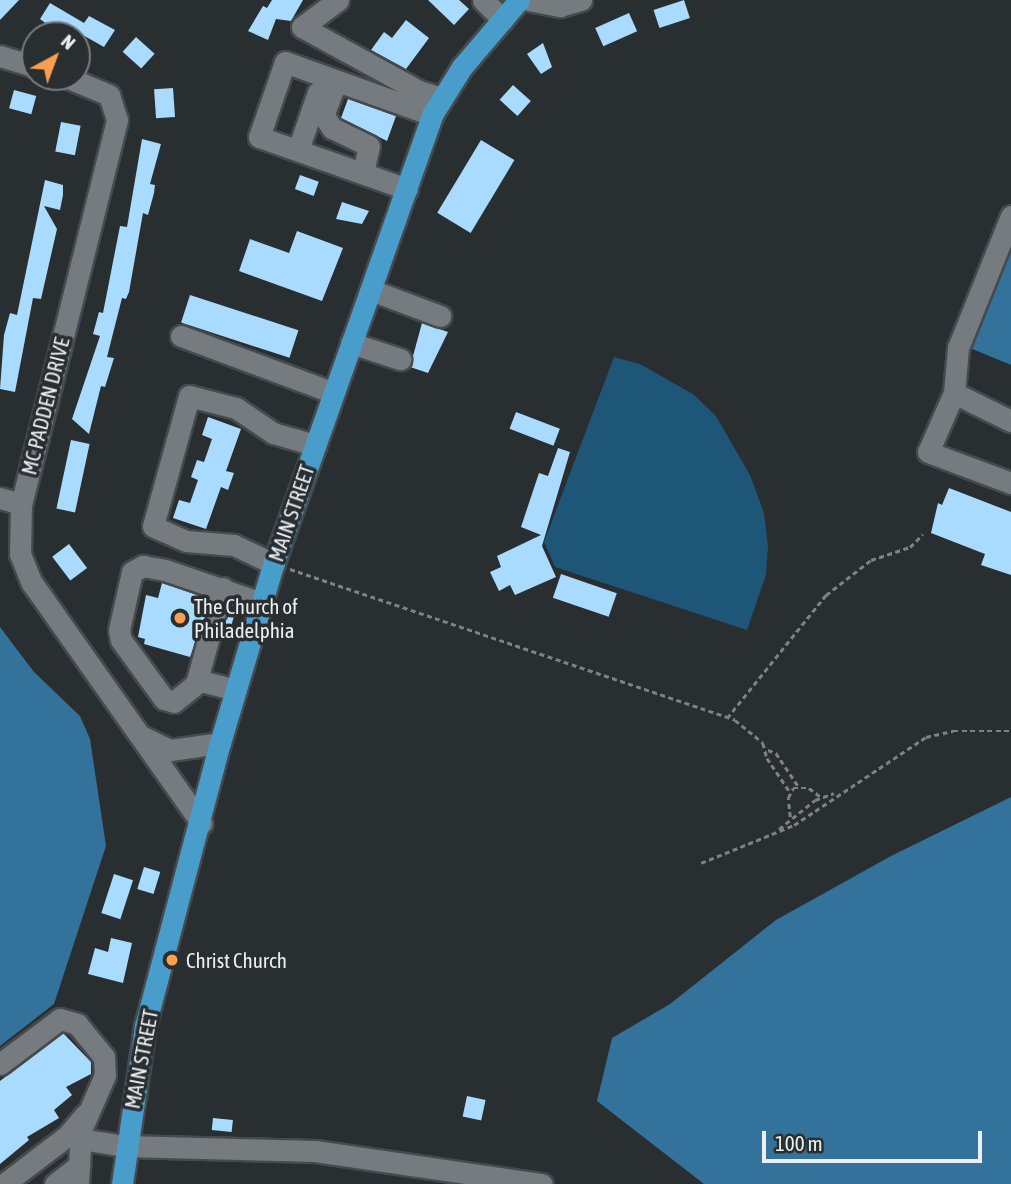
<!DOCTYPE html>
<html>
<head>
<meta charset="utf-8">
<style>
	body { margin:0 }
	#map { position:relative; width:1011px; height:1184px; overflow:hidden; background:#292e31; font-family:"Asap Condensed",sans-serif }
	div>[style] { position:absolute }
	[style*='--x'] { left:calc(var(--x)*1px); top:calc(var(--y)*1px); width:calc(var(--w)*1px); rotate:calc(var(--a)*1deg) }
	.green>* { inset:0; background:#1d5677 }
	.water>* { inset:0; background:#33729a }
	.building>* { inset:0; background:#a9dbfe; transform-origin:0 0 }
	.path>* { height:2.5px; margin-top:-1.25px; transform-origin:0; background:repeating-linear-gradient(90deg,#7e8285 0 5px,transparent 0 8.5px) }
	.roads { filter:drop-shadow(2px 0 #464a4d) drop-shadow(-2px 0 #464a4d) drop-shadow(0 2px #464a4d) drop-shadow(0 -2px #464a4d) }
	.minor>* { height:21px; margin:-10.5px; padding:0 10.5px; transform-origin:10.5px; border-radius:10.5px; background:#757b7f }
	.major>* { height:21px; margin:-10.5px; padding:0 10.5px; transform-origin:10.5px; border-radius:10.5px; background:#499dcb }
	.dots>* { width:19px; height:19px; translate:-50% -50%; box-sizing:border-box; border:4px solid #292e31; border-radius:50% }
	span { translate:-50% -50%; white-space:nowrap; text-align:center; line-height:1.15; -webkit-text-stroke:7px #292e31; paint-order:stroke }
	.street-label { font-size:21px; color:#eceff2 }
	.poi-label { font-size:21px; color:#eceff2 }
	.left { translate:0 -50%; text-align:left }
	.north { position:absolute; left:21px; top:21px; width:70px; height:70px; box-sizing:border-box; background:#292e31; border:2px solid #777b7e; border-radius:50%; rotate:41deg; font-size:19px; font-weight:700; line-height:28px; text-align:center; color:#eceff2 }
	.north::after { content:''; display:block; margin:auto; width:24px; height:32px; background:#fa9f4f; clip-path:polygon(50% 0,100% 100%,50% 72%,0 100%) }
	.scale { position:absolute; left:762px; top:1131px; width:220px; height:32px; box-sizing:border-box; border:4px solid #eceff2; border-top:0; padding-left:9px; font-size:21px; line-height:24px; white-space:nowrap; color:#eceff2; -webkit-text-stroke:5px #292e31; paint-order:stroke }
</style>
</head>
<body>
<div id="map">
	<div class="green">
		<i style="clip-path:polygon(614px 357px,640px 364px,693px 394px,716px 416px,750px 475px,764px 513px,768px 546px,766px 575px,747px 630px,555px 567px,544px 542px)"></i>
	</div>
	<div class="water">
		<i style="clip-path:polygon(1011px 244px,1011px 365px,970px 348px)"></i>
		<i style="clip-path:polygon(0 627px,34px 672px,80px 716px,90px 739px,106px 846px,54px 1004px,0 1046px)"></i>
		<i style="clip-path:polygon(1011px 797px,1011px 1184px,704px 1184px,597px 1101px,612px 1038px,670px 1004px,776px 920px,891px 856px)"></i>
	</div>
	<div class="building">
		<i style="clip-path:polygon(0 0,19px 0,0 20px)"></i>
		<i style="clip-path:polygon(272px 0,303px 0,291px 21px,276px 19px,268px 40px,248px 31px,263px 6px,267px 8px)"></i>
		<i style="clip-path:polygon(428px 0,459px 0,469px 9px,454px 25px)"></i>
		<i style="left:684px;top:0;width:19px;height:32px;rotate:72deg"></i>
		<i style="clip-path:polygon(50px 3px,84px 23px,89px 16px,115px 30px,104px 47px,65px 25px,60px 34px,40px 19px)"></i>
		<i style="left:629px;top:13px;width:20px;height:37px;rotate:66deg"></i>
		<i style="clip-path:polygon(406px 20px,429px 38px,406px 69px,371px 50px,384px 32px,392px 38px)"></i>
		<i style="left:136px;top:37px;width:25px;height:20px;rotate:42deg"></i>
		<i style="clip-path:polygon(543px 43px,552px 67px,541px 74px,527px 54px)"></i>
		<i style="left:513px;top:85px;width:24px;height:20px;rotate:42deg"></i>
		<i style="left:173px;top:88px;width:29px;height:19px;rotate:86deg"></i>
		<i style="left:14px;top:90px;width:23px;height:19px;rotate:15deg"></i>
		<i style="clip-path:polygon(348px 99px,396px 116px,387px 141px,341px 118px)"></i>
		<i style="left:61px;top:122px;width:20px;height:30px;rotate:11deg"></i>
		<i style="clip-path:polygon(142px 139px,161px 144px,150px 184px,155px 185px,154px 193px,148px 215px,143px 213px,129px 292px,126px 299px,122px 298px,107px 357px,114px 358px,105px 387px,101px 386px,89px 434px,72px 419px,100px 336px,93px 334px,99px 312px,103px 313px,120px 226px,127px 227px)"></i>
		<i style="left:481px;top:140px;width:39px;height:85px;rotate:31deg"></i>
		<i style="left:300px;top:175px;width:20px;height:15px;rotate:20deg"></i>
		<i style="clip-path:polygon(45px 180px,63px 185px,63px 195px,60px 210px,44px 206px,57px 229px,41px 299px,33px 298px,15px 392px,0 389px,4px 335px,10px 313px,17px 315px)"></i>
		<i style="clip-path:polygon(342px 202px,369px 211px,362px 224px,336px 219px)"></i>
		<i style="clip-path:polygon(297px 231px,343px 248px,322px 301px,239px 271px,250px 239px,289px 253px)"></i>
		<i style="left:190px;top:295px;width:114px;height:29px;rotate:18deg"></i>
		<i style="clip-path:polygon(422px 323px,448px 332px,428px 373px,410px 367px)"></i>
		<i style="left:516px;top:412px;width:47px;height:18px;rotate:21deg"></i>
		<i style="clip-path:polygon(208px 417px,241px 429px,226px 471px,234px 473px,228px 490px,221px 487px,206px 529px,173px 518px,179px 500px,190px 503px,198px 480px,191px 477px,197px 460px,204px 462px,212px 439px,202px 435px)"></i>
		<i style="left:71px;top:440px;width:19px;height:70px;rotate:12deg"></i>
		<i style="clip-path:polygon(558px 448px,570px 452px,542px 546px,556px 577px,515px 595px,510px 585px,499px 591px,490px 572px,501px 567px,497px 556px,541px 535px,521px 527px,539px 473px,548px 476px)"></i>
		<i style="clip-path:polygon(949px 488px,1011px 512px,1011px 575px,981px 565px,985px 554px,931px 533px,938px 503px,942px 505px)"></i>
		<i style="left:69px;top:544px;width:30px;height:21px;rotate:53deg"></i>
		<i style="left:561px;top:574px;width:59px;height:25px;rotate:19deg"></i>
		<i style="clip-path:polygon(162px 583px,206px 598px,205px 618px,190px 657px,144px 644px,145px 639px,138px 637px,146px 595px,158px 598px)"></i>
		<i style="clip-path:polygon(229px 615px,234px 616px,229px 634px,224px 632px,222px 622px)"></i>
		<i style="left:144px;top:867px;width:17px;height:23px;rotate:17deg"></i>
		<i style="left:114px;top:874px;width:20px;height:41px;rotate:18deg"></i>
		<i style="clip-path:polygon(111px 938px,132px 943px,123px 983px,88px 974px,95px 948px,108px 952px)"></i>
		<i style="clip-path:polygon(63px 1033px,91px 1062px,91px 1074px,66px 1087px,72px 1095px,54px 1110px,59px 1118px,27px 1137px,29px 1140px,0 1164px,0 1081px)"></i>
		<i style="left:467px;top:1096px;width:19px;height:21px;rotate:12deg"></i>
		<i style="left:213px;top:1118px;width:20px;height:12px;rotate:6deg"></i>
	</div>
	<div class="path">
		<i style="--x:290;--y:569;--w:470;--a:18.7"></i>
		<i style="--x:735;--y:720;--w:36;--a:39"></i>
		<i style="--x:763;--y:743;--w:16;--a:75"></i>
		<i style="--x:767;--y:758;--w:41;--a:55.9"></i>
		<i style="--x:727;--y:718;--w:158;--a:-51.2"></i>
		<i style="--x:826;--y:595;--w:57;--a:-37.9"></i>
		<i style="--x:871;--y:560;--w:41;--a:-18.4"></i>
		<i style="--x:910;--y:547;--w:18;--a:-45"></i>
		<i style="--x:768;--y:750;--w:9;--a:21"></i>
		<i style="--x:776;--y:753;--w:40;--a:56"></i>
		<i style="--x:790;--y:817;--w:19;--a:-96"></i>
		<i style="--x:788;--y:798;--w:11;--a:-63"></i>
		<i style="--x:793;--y:788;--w:16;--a:0"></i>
		<i style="--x:809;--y:788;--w:15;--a:37"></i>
		<i style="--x:779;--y:829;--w:46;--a:-38.9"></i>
		<i style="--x:815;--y:800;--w:20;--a:-20"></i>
		<i style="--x:701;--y:863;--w:100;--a:-22.2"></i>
		<i style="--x:794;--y:825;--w:159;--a:-33.7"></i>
		<i style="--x:926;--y:737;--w:28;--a:-13"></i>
		<i style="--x:953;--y:731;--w:58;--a:0"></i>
	</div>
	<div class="roads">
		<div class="minor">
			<i style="--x:338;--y:0;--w:45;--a:143.1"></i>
			<i style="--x:302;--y:27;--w:133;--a:28.7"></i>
			<i style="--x:419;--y:91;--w:24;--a:17"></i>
			<i style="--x:483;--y:0;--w:28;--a:45"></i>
			<i style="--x:528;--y:0;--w:33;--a:11"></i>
			<i style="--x:560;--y:6;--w:22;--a:-16"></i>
			<i style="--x:0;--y:56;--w:37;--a:17"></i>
			<i style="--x:66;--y:77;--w:47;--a:22.7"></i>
			<i style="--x:109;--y:95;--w:26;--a:72"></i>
			<i style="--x:117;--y:120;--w:396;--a:104"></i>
			<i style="--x:21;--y:504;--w:50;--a:91.1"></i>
			<i style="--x:20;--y:554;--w:31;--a:68"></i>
			<i style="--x:32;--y:583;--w:294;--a:54.8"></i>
			<i style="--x:343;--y:83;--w:10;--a:156"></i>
			<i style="--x:334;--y:87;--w:30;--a:111"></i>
			<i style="--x:323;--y:115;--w:16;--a:55"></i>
			<i style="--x:332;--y:128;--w:41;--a:25.9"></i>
			<i style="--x:369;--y:146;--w:28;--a:103"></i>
			<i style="--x:298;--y:150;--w:61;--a:-71"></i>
			<i style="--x:407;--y:189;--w:157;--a:-160.6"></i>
			<i style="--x:259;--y:137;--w:79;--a:-70.9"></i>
			<i style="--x:285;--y:62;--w:156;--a:19.8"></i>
			<i style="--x:1011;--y:216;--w:142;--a:111.9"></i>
			<i style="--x:958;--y:348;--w:45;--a:95.1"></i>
			<i style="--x:954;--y:393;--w:64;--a:113.8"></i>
			<i style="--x:928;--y:452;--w:89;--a:20.5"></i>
			<i style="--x:371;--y:290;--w:74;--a:20.6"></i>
			<i style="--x:181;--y:336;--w:163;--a:20.4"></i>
			<i style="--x:351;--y:343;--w:52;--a:18.1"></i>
			<i style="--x:954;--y:393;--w:64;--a:26.2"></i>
			<i style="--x:0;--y:498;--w:22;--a:16"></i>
			<i style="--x:274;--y:564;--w:44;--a:-154.6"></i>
			<i style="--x:234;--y:545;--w:48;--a:-175.2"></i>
			<i style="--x:186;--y:541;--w:36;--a:-156"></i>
			<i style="--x:153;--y:526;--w:135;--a:-74.5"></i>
			<i style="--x:189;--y:396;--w:49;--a:14.3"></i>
			<i style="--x:236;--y:408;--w:45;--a:34"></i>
			<i style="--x:273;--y:433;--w:44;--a:15.9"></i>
			<i style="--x:216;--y:611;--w:24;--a:-73"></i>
			<i style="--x:211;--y:629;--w:57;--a:105.3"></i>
			<i style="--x:196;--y:684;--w:28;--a:141"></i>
			<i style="--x:174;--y:702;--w:10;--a:-163"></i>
			<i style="--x:164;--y:699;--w:73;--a:-126.1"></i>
			<i style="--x:121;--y:640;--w:10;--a:-101"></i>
			<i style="--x:119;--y:630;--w:59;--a:-77.4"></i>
			<i style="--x:132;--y:572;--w:13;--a:-29"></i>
			<i style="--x:143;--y:566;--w:22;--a:10"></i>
			<i style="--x:165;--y:570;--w:102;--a:18.8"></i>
			<i style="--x:197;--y:680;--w:40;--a:14.4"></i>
			<i style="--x:143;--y:737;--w:30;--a:26"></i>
			<i style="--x:170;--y:750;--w:50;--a:-8"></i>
			<i style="--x:0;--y:1064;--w:75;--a:-36.9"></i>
			<i style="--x:60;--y:1019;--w:18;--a:16"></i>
			<i style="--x:77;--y:1024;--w:43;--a:50.7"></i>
			<i style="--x:104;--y:1057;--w:18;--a:87"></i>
			<i style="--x:105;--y:1075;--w:60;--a:113.6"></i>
			<i style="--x:81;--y:1130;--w:54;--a:93.2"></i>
			<i style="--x:81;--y:1139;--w:45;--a:9"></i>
			<i style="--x:125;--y:1146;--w:190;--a:1.5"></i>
			<i style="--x:315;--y:1151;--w:229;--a:8.3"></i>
			<i style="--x:4;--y:1184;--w:81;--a:-37.4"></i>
			<i style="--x:68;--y:1135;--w:26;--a:-50"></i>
			<i style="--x:55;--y:1184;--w:31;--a:-38"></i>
		</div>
		<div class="major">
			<i style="--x:122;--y:1184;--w:160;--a:-81.7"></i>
			<i style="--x:145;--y:1026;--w:293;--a:-75.2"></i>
			<i style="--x:220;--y:743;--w:189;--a:-73.4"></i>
			<i style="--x:274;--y:562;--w:474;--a:-70.5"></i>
			<i style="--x:432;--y:115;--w:57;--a:-58"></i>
			<i style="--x:462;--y:67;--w:88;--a:-49.6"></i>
		</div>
	</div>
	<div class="dots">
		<i style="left:180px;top:618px;background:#fa9f4f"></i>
		<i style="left:172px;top:960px;background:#fa9f4f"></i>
	</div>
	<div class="street-label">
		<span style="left:45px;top:406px;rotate:-76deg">MC PADDEN DRIVE</span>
		<span style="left:291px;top:513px;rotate:-71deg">MAIN STREET</span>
		<span style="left:141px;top:1059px;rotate:-79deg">MAIN STREET</span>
	</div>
	<div class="poi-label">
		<span class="left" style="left:194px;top:618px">The Church of<br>Philadelphia</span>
		<span class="left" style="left:186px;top:960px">Christ Church</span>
	</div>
	<div class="north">N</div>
	<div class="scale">100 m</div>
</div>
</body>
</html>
